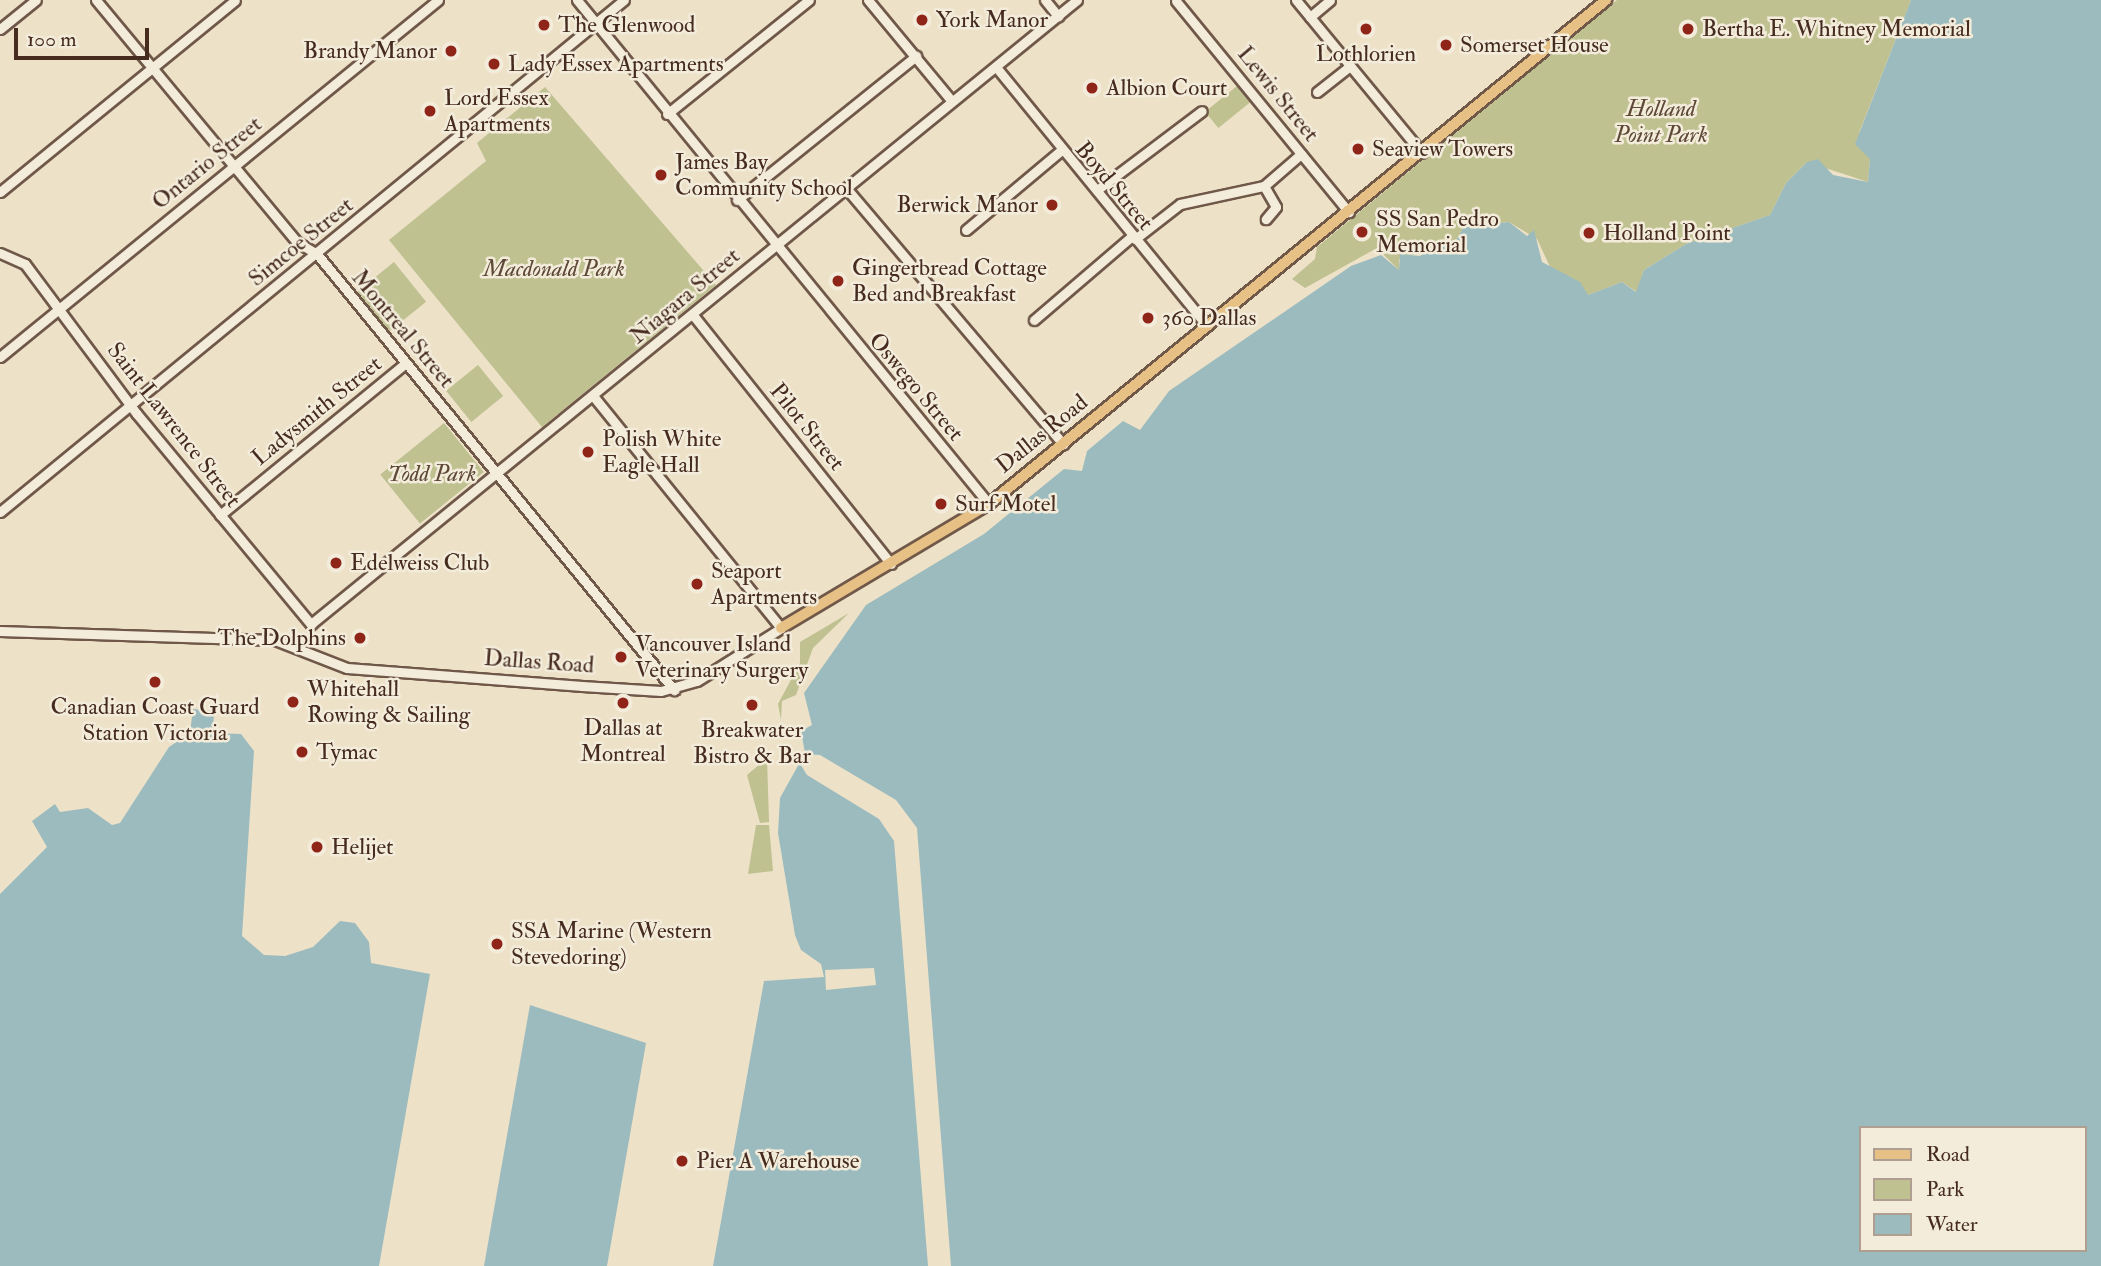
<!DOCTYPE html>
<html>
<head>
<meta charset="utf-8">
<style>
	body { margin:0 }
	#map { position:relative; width:2101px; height:1266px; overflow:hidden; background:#ede1c8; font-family:"IM FELL Double Pica",serif }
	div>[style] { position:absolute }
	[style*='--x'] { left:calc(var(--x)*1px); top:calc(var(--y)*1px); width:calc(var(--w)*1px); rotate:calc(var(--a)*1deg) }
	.green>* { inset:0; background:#bfc191; transform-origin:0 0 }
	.water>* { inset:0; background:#9cbbbe }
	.pier>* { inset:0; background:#ede1c8 }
	.roads { filter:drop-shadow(2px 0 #705849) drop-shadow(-2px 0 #705849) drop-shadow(0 2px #705849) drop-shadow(0 -2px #705849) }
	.minor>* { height:9px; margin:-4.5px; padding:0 4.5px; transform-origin:4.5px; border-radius:4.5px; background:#f3ecdb }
	.major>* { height:10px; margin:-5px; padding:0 5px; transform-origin:5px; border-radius:5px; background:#e6c084 }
	.dots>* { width:19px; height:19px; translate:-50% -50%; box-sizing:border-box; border:4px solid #f3ecdb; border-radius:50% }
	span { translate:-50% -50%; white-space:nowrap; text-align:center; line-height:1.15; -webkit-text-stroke:5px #f3ecdb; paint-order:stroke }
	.poi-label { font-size:23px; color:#462b1f }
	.left { translate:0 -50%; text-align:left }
	.right { translate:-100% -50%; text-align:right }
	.street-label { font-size:23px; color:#462b1f }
	.park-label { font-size:23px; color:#5e4936; font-style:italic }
	.legend { position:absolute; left:1859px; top:1126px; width:228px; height:126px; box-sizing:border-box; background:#f3ecdb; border:2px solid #ae9f90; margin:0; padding:9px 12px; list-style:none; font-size:21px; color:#462b1f }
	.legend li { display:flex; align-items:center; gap:14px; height:35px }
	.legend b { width:35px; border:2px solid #ae9f90 }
	.scale { position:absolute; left:14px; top:28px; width:135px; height:32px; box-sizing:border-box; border:4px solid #462b1f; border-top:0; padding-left:9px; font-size:21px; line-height:24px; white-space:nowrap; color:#462b1f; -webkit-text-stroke:5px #f3ecdb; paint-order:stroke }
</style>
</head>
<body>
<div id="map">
	<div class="green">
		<i style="clip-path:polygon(1617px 0,1911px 0,1859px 133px,1870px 159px,1868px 182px,1807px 162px,1786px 183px,1770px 215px,1686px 244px,1644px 270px,1637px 292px,1622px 282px,1588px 295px,1552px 271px,1537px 239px,1509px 222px,1464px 227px,1455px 242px,1399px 259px,1399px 270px,1377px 248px,1305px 288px,1292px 279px,1315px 259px,1317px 247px)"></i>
		<i style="left:1237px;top:86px;width:21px;height:41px;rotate:51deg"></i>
		<i style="clip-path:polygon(545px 87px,716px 285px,542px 427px,389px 240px,486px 161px,477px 143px)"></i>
		<i style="left:394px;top:262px;width:51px;height:47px;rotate:51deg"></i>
		<i style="left:478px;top:365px;width:40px;height:41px;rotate:51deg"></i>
		<i style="left:444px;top:423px;width:63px;height:82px;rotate:51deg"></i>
		<i style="clip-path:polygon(849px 613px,813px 648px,796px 695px,782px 701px,781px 720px,778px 704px,800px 663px,800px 642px)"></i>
		<i style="clip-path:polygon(767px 758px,769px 822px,760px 823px,747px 775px)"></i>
		<i style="clip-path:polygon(756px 825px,769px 825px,773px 871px,748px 874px)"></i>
	</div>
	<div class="water">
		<i style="clip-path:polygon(evenodd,1911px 0,2101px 0,2101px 1266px,713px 1266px,764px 981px,824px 977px,821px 964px,801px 950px,795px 935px,778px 833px,780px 798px,805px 753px,801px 731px,812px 725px,804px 693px,866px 605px,984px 534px,1064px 469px,1082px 471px,1087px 451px,1123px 421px,1140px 430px,1169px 391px,1351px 266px,1381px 255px,1399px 270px,1400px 254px,1420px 256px,1442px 241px,1455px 242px,1464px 227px,1509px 222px,1527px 236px,1534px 230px,1542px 262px,1580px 282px,1588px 295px,1622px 282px,1636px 292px,1644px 270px,1686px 244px,1770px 215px,1786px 183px,1807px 162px,1818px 159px,1833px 175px,1868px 182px,1870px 159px,1855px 144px,1911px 0,1861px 1128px,2085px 1128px,2085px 1250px,1861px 1250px,1861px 1128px)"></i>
		<i style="clip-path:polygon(193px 709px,214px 711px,213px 733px,241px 734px,254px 751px,242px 936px,264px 955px,285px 956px,313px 947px,340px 921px,355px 923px,369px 942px,371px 963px,430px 974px,379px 1266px,0 1266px,0 894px,47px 847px,32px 821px,55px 804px,60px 812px,88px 808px,112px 825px,120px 823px,169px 747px,190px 733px)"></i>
		<i style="clip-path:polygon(530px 1005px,646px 1043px,607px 1266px,484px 1266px)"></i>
	</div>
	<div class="pier">
		<i style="clip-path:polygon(803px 754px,820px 755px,896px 800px,917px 828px,951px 1266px,928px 1266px,894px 841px,879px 819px,807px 775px,799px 762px)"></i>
		<i style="clip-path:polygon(874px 968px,876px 985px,826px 990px,825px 970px)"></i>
	</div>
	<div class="roads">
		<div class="minor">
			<i style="--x:96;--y:0;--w:315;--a:50.3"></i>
			<i style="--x:297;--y:242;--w:23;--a:31"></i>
			<i style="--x:317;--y:254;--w:564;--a:50.69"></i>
			<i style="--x:577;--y:0;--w:651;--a:50.74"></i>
			<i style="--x:868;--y:0;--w:130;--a:50.3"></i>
			<i style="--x:1045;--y:0;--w:21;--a:51"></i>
			<i style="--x:1296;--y:0;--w:198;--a:50.5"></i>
			<i style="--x:1176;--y:1;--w:273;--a:50.7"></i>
			<i style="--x:1310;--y:17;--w:26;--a:-40"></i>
			<i style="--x:0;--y:29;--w:46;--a:-38.9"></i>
			<i style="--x:996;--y:67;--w:334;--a:50.8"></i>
			<i style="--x:1317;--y:92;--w:42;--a:-38.2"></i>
			<i style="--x:667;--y:114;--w:182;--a:-38.8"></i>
			<i style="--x:1264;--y:186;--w:24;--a:60"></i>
			<i style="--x:1276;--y:207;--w:16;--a:130"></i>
			<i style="--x:846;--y:188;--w:336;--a:49.7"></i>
			<i style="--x:1097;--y:190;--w:131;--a:-37"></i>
			<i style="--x:0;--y:192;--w:303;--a:-39.2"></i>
			<i style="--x:737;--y:200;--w:230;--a:-38.8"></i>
			<i style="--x:966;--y:230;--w:123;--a:-40"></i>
			<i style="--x:1135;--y:239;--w:57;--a:-37.9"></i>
			<i style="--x:1180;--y:204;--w:86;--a:-12.1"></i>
			<i style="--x:1264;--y:186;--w:49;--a:-40.9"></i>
			<i style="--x:0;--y:253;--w:27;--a:24"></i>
			<i style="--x:25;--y:264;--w:187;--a:53.3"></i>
			<i style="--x:137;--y:414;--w:273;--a:50.4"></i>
			<i style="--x:311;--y:624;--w:988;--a:-39.17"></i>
			<i style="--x:693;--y:315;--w:318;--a:51.5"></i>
			<i style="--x:1034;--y:320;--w:129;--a:-40.6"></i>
			<i style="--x:0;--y:357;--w:565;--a:-39.18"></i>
			<i style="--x:0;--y:512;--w:807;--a:-39.37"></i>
			<i style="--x:220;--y:515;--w:240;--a:-39.3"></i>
			<i style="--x:0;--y:631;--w:275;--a:1.9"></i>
			<i style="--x:275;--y:640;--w:77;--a:21.3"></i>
			<i style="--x:347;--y:668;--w:236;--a:4.4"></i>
			<i style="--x:582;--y:686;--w:79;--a:3.6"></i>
			<i style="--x:661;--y:691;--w:37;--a:-16"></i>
			<i style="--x:697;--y:681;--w:99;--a:-32.2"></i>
			<i style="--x:781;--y:628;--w:297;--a:-129"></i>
		</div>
		<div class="major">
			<i style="--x:781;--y:628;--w:242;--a:-30.8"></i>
			<i style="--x:989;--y:504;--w:797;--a:-39.24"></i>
		</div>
	</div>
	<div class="dots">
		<i style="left:922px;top:20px;background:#8f2418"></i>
		<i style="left:544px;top:25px;background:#8f2418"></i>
		<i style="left:1366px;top:29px;background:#8f2418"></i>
		<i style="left:1688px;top:29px;background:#8f2418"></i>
		<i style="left:1446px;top:45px;background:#8f2418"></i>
		<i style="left:451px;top:51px;background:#8f2418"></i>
		<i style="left:494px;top:64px;background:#8f2418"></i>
		<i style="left:1092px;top:88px;background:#8f2418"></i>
		<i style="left:430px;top:111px;background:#8f2418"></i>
		<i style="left:1358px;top:149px;background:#8f2418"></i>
		<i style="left:661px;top:175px;background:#8f2418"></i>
		<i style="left:1052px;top:205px;background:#8f2418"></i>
		<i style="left:1362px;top:232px;background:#8f2418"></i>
		<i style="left:1589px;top:233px;background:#8f2418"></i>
		<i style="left:838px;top:281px;background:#8f2418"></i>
		<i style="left:1148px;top:318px;background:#8f2418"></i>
		<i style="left:588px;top:452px;background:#8f2418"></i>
		<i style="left:941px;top:504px;background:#8f2418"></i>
		<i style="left:336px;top:563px;background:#8f2418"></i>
		<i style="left:697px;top:584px;background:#8f2418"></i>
		<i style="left:360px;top:638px;background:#8f2418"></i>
		<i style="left:621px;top:657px;background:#8f2418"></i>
		<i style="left:155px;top:682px;background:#8f2418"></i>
		<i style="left:293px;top:702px;background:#8f2418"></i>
		<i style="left:623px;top:703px;background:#8f2418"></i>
		<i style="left:752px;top:705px;background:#8f2418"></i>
		<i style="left:302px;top:752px;background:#8f2418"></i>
		<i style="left:317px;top:847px;background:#8f2418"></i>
		<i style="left:497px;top:944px;background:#8f2418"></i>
		<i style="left:682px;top:1161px;background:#8f2418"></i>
	</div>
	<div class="poi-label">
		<span class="left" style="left:936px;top:20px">York Manor</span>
		<span class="left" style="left:558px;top:25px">The Glenwood</span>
		<span class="left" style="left:1702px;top:29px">Bertha E. Whitney Memorial</span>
		<span class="left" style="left:1460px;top:45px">Somerset House</span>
		<span class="right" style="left:437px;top:51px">Brandy Manor</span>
		<span style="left:1366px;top:54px">Lothlorien</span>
		<span class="left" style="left:508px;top:64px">Lady Essex Apartments</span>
		<span class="left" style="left:1106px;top:88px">Albion Court</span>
		<span class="left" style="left:444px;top:111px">Lord Essex<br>Apartments</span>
		<span class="left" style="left:1372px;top:149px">Seaview Towers</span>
		<span class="left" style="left:675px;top:175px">James Bay<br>Community School</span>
		<span class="right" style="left:1038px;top:205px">Berwick Manor</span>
		<span class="left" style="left:1376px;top:232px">SS San Pedro<br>Memorial</span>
		<span class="left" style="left:1603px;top:233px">Holland Point</span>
		<span class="left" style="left:852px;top:281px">Gingerbread Cottage<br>Bed and Breakfast</span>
		<span class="left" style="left:1162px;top:318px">360 Dallas</span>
		<span class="left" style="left:602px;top:452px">Polish White<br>Eagle Hall</span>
		<span class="left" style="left:955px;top:504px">Surf Motel</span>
		<span class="left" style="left:350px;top:563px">Edelweiss Club</span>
		<span class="left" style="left:711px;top:584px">Seaport<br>Apartments</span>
		<span class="right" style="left:346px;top:638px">The Dolphins</span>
		<span class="left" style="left:635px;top:657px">Vancouver Island<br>Veterinary Surgery</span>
		<span class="left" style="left:307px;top:702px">Whitehall<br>Rowing &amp; Sailing</span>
		<span style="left:155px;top:720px">Canadian Coast Guard<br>Station Victoria</span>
		<span style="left:623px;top:741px">Dallas at<br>Montreal</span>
		<span style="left:752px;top:743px">Breakwater<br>Bistro &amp; Bar</span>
		<span class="left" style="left:316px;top:752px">Tymac</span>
		<span class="left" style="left:331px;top:847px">Helijet</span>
		<span class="left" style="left:511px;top:944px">SSA Marine (Western<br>Stevedoring)</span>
		<span class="left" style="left:696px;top:1161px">Pier A Warehouse</span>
	</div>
	<div class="street-label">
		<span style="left:1278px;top:94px;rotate:51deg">Lewis Street</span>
		<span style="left:207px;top:163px;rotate:-39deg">Ontario Street</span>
		<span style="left:1114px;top:186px;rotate:50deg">Boyd Street</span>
		<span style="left:301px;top:242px;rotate:-39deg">Simcoe Street</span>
		<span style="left:685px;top:296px;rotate:-40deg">Niagara Street</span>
		<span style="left:403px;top:329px;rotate:50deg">Montreal Street</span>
		<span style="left:916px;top:387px;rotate:50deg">Oswego Street</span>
		<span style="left:317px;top:411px;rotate:-39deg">Ladysmith Street</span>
		<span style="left:174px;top:425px;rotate:52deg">Saint Lawrence Street</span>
		<span style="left:807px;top:427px;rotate:51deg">Pilot Street</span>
		<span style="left:1042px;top:434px;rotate:-39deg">Dallas Road</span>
		<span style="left:539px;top:662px;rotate:4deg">Dallas Road</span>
	</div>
	<div class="park-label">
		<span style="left:1661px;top:122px">Holland<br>Point Park</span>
		<span style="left:554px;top:269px">Macdonald Park</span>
		<span style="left:432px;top:474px">Todd Park</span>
	</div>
	<ul class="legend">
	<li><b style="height:9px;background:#e6c084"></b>Road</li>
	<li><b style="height:19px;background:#bfc191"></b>Park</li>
	<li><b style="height:19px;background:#9cbbbe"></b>Water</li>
	</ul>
	<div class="scale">100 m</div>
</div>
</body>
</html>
